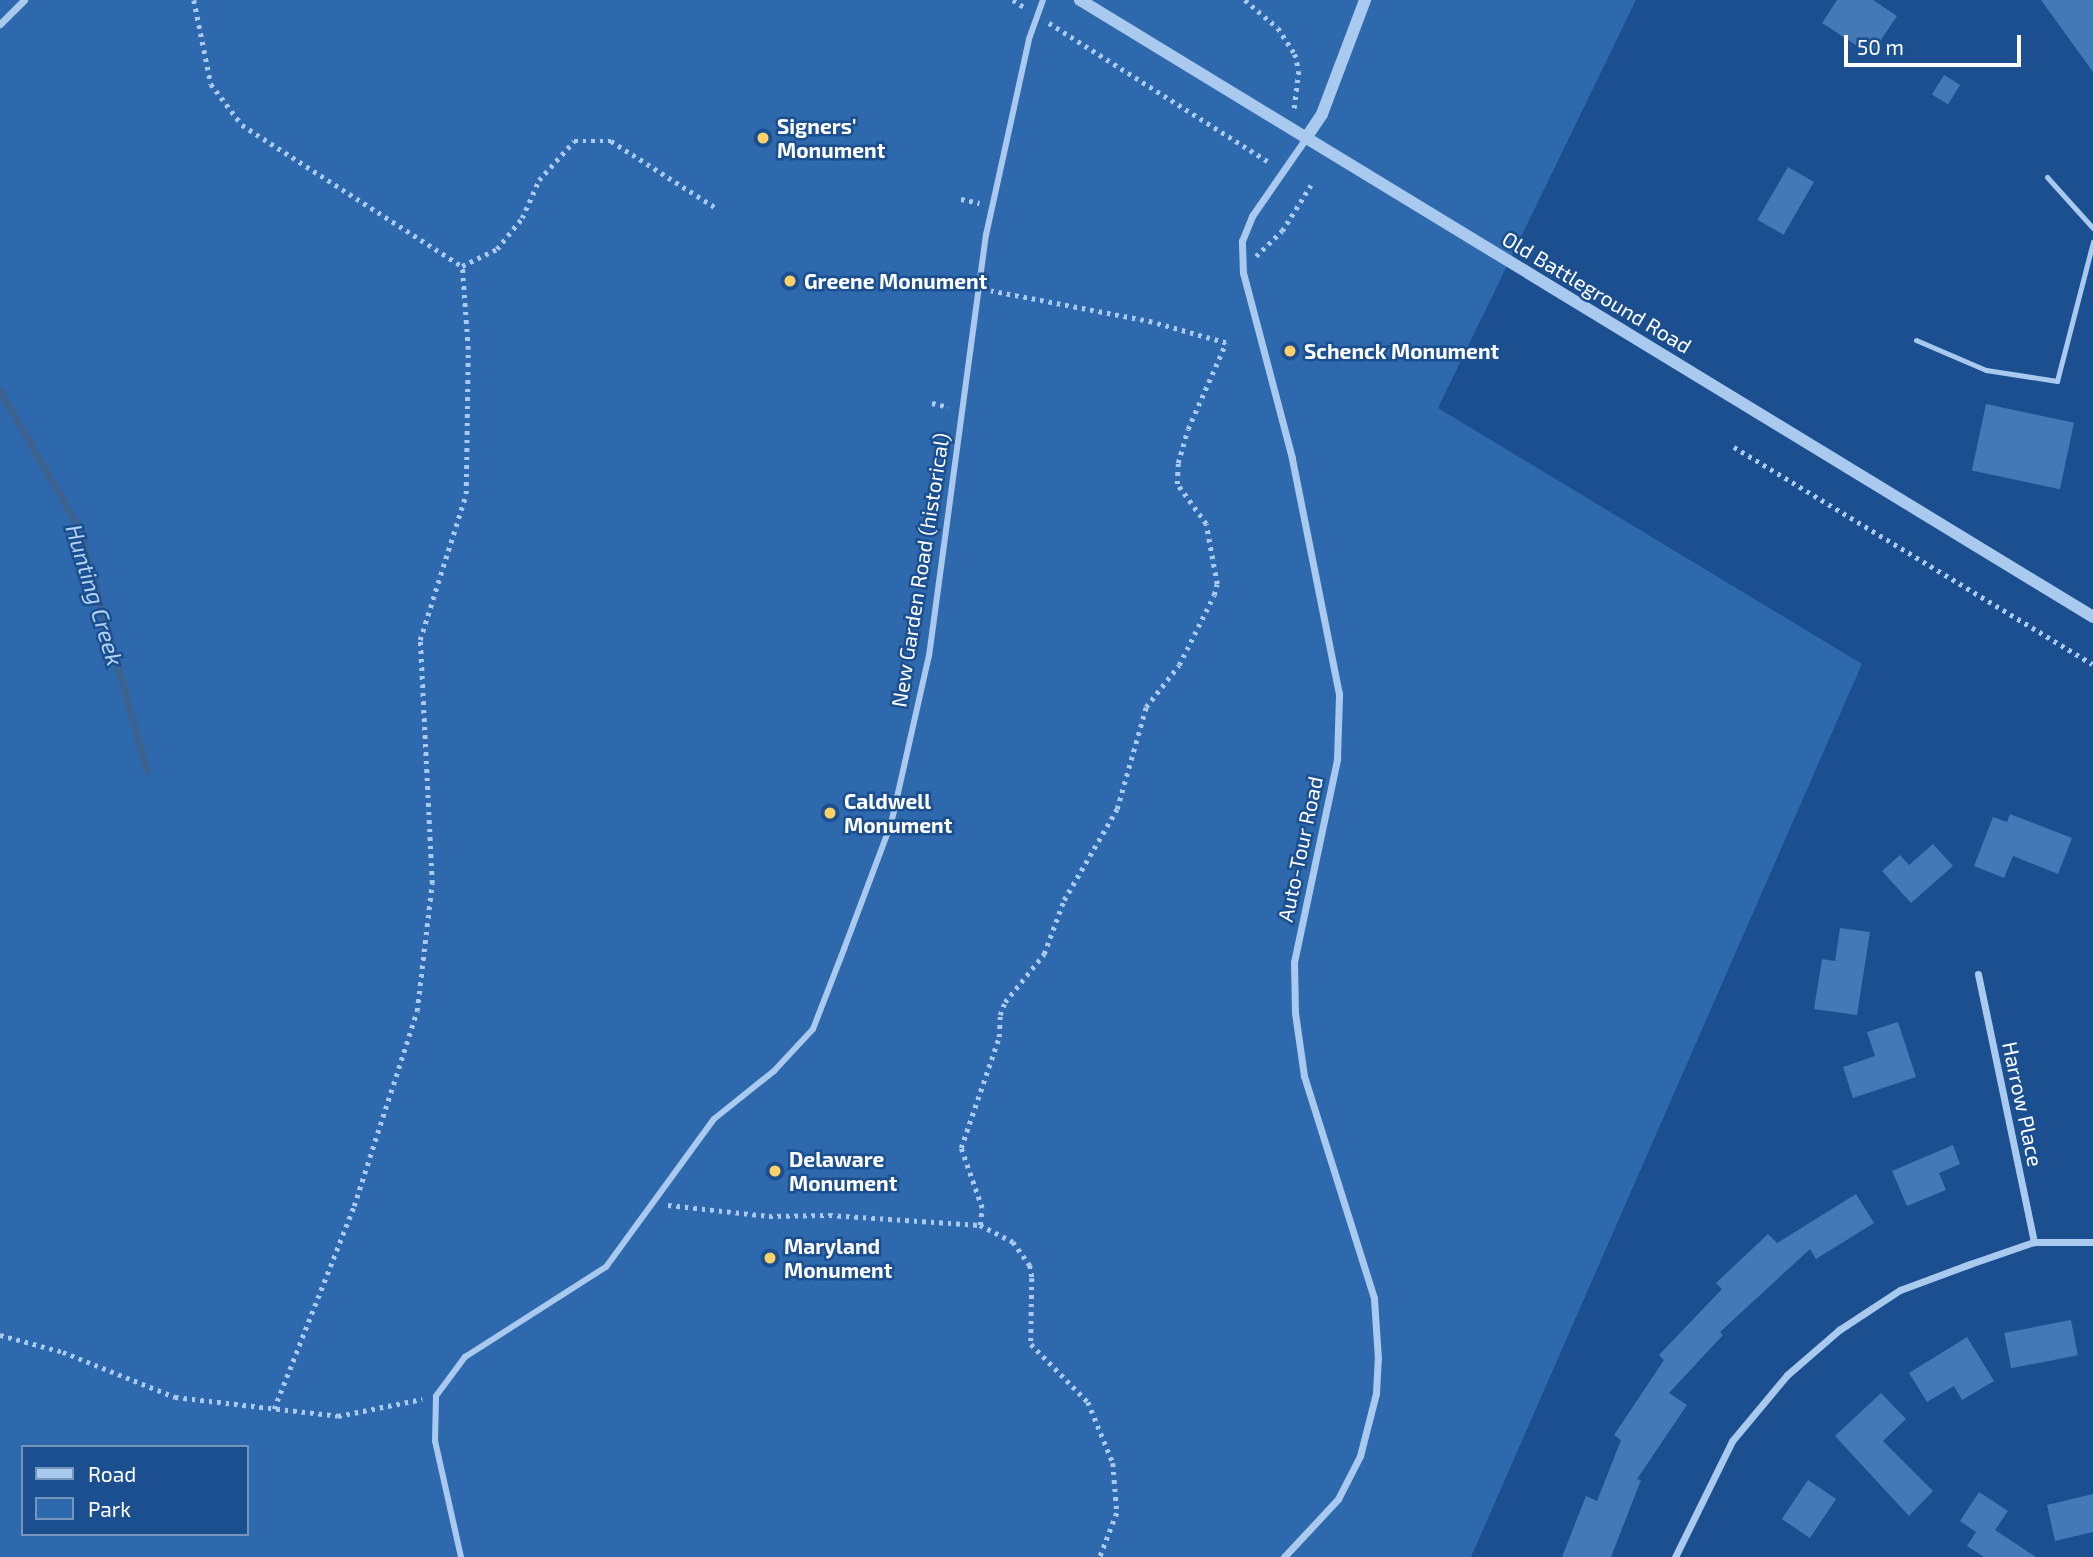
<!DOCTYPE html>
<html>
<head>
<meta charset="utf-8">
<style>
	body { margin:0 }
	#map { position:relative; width:2093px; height:1557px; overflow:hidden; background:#1b4f8f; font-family:"Exo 2",sans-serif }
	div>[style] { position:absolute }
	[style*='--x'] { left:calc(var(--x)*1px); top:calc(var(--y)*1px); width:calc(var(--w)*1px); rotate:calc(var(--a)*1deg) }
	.green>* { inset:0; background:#2e69ad }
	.stream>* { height:7px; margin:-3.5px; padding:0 3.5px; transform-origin:3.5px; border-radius:3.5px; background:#3c6290 }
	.building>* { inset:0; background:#4478b7; transform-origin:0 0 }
	.path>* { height:4.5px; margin-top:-2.25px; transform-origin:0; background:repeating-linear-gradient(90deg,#a9c9ee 0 3.5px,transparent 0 8.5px) }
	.service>* { height:5px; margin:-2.5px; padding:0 2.5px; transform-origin:2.5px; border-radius:2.5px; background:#a9c9ee }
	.pedestrian>* { height:6px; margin:-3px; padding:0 3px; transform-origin:3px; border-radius:3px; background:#a9c9ee }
	.minor>* { height:7px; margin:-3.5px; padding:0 3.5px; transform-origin:3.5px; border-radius:3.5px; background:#a9c9ee }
	.tertiary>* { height:12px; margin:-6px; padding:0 6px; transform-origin:6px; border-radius:6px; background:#a9c9ee }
	.dots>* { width:19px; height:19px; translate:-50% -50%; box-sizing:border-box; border:4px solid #1b4f8f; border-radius:50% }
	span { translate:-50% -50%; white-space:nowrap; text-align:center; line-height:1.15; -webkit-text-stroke:5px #1b4f8f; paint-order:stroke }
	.poi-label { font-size:21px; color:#fff; font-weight:700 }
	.left { translate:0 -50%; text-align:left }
	.street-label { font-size:21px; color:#fff }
	.water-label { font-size:23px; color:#b5d3f5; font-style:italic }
	.legend { position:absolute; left:21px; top:1445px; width:228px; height:91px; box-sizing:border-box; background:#1b4f8f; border:2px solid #7695bc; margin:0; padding:9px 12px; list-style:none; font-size:21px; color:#fff }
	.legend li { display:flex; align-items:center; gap:14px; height:35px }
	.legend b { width:35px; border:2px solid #7695bc }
	.scale { position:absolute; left:1844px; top:35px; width:177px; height:32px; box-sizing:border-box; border:4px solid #fff; border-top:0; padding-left:9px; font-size:21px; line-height:24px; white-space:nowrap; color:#fff; -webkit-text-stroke:5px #1b4f8f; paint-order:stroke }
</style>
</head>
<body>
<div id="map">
	<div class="green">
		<i style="clip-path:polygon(evenodd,0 0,1636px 0,1438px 408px,1862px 664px,1471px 1557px,0 1557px,0 0,23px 1447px,247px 1447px,247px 1534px,23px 1534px,23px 1447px)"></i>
	</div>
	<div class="stream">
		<i style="--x:0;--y:391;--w:158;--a:60"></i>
		<i style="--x:79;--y:528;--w:252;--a:74.4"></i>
	</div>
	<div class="building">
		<i style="clip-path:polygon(1837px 0,1873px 0,1897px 16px,1871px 55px,1822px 23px)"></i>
		<i style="clip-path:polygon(2041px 0,2093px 0,2093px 72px)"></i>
		<i style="left:1944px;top:75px;width:19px;height:23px;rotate:32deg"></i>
		<i style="left:1788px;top:167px;width:30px;height:61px;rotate:30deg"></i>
		<i style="left:1986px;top:404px;width:90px;height:68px;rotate:12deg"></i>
		<i style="clip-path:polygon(2010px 814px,2072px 838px,2058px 874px,2013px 856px,2004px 878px,1974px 866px,1993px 817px,2007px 822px)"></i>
		<i style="clip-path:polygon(1933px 844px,1953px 866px,1911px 903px,1882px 871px,1900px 855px,1909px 865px)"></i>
		<i style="clip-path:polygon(1840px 928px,1870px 932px,1857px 1015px,1814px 1009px,1822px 959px,1835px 961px)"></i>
		<i style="clip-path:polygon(1898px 1022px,1916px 1077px,1853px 1098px,1843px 1067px,1875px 1056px,1867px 1032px)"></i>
		<i style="clip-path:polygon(1953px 1145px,1960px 1164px,1939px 1173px,1946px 1190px,1907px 1206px,1892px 1171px)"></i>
		<i style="clip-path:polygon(1856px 1194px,1874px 1223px,1816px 1259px,1810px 1249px,1720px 1332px,1723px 1335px,1669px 1393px,1687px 1405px,1637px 1479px,1641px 1480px,1611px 1557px,1562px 1557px,1586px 1496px,1597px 1501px,1621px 1440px,1614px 1435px,1664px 1360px,1659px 1355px,1722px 1289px,1716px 1283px,1768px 1234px,1777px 1243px)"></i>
		<i style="left:2071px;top:1320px;width:36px;height:68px;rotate:79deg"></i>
		<i style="clip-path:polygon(1967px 1337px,1994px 1381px,1962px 1400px,1954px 1386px,1927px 1402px,1909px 1373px)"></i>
		<i style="clip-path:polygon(1881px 1393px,1906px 1419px,1883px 1441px,1933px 1491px,1909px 1516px,1835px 1436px)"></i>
		<i style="left:1808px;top:1480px;width:34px;height:47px;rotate:34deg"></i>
		<i style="clip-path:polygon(1979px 1492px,2008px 1511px,1995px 1530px,2036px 1557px,1984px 1557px,1967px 1546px,1976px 1532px,1960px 1521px)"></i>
		<i style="clip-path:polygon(2093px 1494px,2093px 1532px,2055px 1541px,2047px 1505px)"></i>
	</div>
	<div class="path">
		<i style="--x:194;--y:0;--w:86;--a:78.6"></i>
		<i style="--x:211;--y:84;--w:51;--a:52.9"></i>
		<i style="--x:242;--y:125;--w:261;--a:32.7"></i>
		<i style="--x:462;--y:266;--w:39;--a:-26"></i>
		<i style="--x:497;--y:249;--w:40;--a:-51"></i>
		<i style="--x:522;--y:218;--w:42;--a:-65.9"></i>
		<i style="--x:539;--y:180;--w:52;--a:-48.1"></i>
		<i style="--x:574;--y:141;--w:37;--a:0"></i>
		<i style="--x:611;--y:141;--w:125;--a:32.5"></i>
		<i style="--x:1013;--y:0;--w:17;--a:33"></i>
		<i style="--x:1245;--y:0;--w:43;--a:40.3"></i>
		<i style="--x:1278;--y:28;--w:31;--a:57"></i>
		<i style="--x:1295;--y:54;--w:17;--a:77"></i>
		<i style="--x:1299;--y:71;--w:38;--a:97"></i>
		<i style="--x:1049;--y:23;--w:260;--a:32.3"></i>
		<i style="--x:961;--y:199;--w:19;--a:12"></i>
		<i style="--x:1256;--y:256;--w:36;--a:-44"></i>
		<i style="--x:1282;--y:231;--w:54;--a:-57.8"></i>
		<i style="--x:932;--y:403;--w:17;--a:13"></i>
		<i style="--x:1734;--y:447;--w:419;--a:31.2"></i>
		<i style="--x:668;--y:1205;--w:102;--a:6.2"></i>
		<i style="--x:769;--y:1216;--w:60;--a:-1"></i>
		<i style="--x:829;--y:1215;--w:151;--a:3.8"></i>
		<i style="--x:980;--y:1225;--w:37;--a:27"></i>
		<i style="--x:1013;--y:1242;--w:29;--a:54"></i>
		<i style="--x:1030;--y:1265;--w:13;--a:81"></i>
		<i style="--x:1032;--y:1278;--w:66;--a:90.9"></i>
		<i style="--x:1031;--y:1344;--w:81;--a:45.5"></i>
		<i style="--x:1088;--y:1402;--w:66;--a:67.7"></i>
		<i style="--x:1113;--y:1463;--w:50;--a:85.4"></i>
		<i style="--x:1117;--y:1513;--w:47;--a:111.1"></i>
		<i style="--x:980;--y:1225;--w:17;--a:-83"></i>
		<i style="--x:982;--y:1208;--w:64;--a:-109.3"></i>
		<i style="--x:961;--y:1148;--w:117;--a:-71.1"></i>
		<i style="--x:999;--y:1037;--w:22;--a:-87"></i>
		<i style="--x:1000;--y:1015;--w:14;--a:-69"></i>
		<i style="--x:1005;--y:1002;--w:62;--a:-50.9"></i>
		<i style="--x:1044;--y:954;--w:58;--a:-69.7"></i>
		<i style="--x:1064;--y:900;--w:105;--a:-59.8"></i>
		<i style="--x:1117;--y:809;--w:106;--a:-74.1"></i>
		<i style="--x:1146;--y:707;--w:53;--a:-51.8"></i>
		<i style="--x:1179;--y:665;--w:78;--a:-63.4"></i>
		<i style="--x:1214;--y:595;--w:11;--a:-75"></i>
		<i style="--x:1217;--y:584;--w:61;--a:-100.4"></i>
		<i style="--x:1206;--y:524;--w:49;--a:-125.9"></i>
		<i style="--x:1177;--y:484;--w:21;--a:-87"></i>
		<i style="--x:1178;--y:463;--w:35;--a:-74"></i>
		<i style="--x:1188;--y:429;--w:94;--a:-66.2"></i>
		<i style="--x:1226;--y:343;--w:77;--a:-164.2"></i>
		<i style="--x:1152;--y:322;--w:164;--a:-169.1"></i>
		<i style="--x:0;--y:1335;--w:65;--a:15.1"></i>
		<i style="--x:63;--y:1352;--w:121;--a:21.9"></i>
		<i style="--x:175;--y:1397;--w:164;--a:6.6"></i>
		<i style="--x:338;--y:1416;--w:86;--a:-11.4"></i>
		<i style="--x:274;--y:1409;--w:218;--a:-68.5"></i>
		<i style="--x:354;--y:1206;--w:205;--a:-72.1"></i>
		<i style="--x:417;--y:1011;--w:129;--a:-83.3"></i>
		<i style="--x:432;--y:883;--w:243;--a:-92.8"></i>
		<i style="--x:420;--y:640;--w:153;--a:-72.5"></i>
		<i style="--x:466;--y:494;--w:145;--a:-89.2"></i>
		<i style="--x:468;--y:349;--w:83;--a:-94.1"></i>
	</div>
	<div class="service">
		<i style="--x:2047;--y:177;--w:69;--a:48"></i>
		<i style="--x:1916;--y:340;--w:76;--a:23.2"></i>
		<i style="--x:1986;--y:370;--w:72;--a:8.8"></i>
		<i style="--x:2057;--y:381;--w:144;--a:-75.5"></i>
	</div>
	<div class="pedestrian">
		<i style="--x:461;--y:1557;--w:119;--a:-102.6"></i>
		<i style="--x:435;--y:1441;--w:45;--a:-88.7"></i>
		<i style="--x:436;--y:1396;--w:49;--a:-53.4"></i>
		<i style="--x:465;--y:1357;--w:167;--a:-32.6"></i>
		<i style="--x:606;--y:1267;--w:183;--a:-53.9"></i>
		<i style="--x:714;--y:1119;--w:77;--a:-38.7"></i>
		<i style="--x:774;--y:1071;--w:57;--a:-47.1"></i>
		<i style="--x:813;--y:1029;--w:86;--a:-68.8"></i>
		<i style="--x:844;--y:949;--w:134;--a:-69.4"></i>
		<i style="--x:891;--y:824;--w:172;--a:-77.3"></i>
		<i style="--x:929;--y:656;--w:425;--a:-82.3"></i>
		<i style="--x:986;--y:235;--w:201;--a:-77.6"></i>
		<i style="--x:1029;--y:39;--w:41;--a:-70.3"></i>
	</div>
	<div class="minor">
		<i style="--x:0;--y:24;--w:34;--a:-45"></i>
		<i style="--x:1978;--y:974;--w:274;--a:78.2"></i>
		<i style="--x:1284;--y:1557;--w:79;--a:-47"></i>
		<i style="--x:1338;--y:1499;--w:48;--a:-62.9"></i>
		<i style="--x:1360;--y:1456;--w:65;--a:-75.7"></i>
		<i style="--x:1376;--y:1393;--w:34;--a:-87"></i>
		<i style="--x:1378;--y:1359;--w:61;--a:-93.8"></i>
		<i style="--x:1374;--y:1298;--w:233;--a:-107.5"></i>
		<i style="--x:1304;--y:1076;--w:64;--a:-98.1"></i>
		<i style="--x:1295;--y:1013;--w:51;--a:-91.1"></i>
		<i style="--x:1294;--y:962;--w:208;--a:-78"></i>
		<i style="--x:1337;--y:759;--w:65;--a:-88.2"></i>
		<i style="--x:1339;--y:694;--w:241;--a:-101.3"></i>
		<i style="--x:1292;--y:458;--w:191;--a:-104.8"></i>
		<i style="--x:1243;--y:273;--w:32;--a:-92"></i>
		<i style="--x:1242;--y:241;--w:27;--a:-68"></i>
		<i style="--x:1252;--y:216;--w:95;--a:-55.3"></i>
		<i style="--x:1675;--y:1557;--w:129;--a:-63.8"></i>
		<i style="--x:1732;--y:1441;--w:86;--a:-50.2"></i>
		<i style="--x:1787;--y:1375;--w:69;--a:-40.9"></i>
		<i style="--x:1839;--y:1330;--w:73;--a:-33.3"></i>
		<i style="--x:1900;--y:1290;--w:75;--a:-20.4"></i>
		<i style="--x:1970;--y:1264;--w:68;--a:-19"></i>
		<i style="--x:2034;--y:1242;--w:59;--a:0"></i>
	</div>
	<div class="tertiary">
		<i style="--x:1080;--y:0;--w:1186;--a:31.34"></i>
		<i style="--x:1306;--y:138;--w:29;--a:-56"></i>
		<i style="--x:1322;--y:114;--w:122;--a:-69.3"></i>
	</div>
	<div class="dots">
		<i style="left:763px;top:138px;background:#ffd166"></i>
		<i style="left:790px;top:281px;background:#ffd166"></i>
		<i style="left:1290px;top:351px;background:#ffd166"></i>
		<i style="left:830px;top:813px;background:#ffd166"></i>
		<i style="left:775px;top:1171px;background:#ffd166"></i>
		<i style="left:770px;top:1258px;background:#ffd166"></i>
	</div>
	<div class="poi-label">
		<span class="left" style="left:777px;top:138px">Signers'<br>Monument</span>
		<span class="left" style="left:804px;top:281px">Greene Monument</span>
		<span class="left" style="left:1304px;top:351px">Schenck Monument</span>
		<span class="left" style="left:844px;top:813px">Caldwell<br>Monument</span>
		<span class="left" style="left:789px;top:1171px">Delaware<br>Monument</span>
		<span class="left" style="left:784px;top:1258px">Maryland<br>Monument</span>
	</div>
	<div class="street-label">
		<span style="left:1597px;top:292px;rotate:31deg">Old Battleground Road</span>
		<span style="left:920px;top:570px;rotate:-81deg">New Garden Road (historical)</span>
		<span style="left:1300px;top:849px;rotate:-78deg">Auto-Tour Road</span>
		<span style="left:2023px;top:1104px;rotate:78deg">Harrow Place</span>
	</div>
	<div class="water-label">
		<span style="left:95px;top:595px;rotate:73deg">Hunting Creek</span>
	</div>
	<ul class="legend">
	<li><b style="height:9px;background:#a9c9ee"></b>Road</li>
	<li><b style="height:19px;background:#2e69ad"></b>Park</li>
	</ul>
	<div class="scale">50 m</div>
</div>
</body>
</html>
